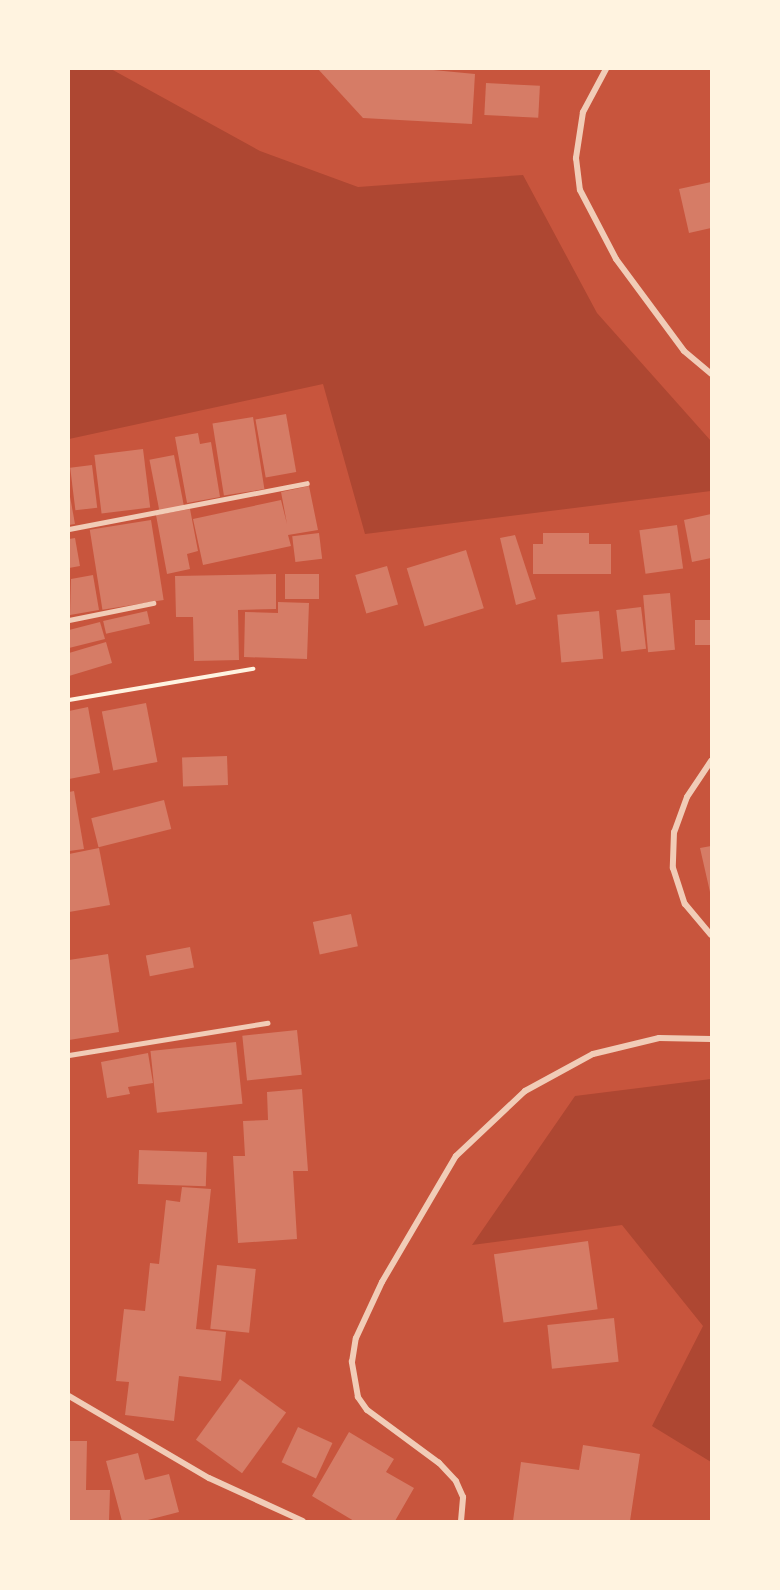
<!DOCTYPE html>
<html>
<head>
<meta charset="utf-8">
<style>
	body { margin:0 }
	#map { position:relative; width:780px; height:1590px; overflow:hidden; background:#c8553d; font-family:"Golos Text",sans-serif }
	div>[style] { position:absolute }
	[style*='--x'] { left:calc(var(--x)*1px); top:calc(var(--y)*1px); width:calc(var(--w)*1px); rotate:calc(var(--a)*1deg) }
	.green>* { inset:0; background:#ae4732 }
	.building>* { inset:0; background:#d67c66; transform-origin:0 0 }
	.path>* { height:4px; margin:-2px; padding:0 2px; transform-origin:2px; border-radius:2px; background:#fff3e0 }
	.service>* { height:4.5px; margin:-2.25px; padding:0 2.25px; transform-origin:2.25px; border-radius:2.25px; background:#f1ccb7 }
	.minor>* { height:6px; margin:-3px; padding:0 3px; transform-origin:3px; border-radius:3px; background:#f1ccb7 }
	span { translate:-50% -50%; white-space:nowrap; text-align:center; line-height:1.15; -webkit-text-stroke:6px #fff3e0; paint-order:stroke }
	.frame { position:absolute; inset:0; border:70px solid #fff3e0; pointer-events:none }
</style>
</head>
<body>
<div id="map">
	<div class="green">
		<i style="clip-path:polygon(69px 69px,111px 69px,260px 151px,358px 187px,523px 175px,597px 313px,711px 441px,711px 491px,365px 534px,323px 384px,69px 439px)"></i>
		<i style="clip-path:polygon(711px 1079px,711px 1462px,652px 1426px,703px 1326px,622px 1225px,472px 1245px,575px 1096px)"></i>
	</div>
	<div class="building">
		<i style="clip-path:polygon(318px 69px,423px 69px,475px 74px,472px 124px,363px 118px)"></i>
		<i style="left:486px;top:83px;width:54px;height:32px;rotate:3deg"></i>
		<i style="clip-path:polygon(711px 182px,711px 228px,689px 233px,679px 189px)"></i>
		<i style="left:286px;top:414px;width:59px;height:31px;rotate:80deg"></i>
		<i style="left:253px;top:417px;width:73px;height:41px;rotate:81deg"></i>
		<i style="clip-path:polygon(198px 433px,200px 444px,211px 442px,220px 497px,187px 503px,175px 437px)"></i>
		<i style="left:143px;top:449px;width:59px;height:49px;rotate:83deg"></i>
		<i style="left:174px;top:455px;width:52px;height:25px;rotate:79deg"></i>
		<i style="left:92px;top:465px;width:43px;height:22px;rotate:83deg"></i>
		<i style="clip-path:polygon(309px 486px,318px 530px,288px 535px,291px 546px,203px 565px,193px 519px,281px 500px,287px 524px,281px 492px)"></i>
		<i style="clip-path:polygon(69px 491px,75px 524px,69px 525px)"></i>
		<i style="clip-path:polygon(190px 509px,198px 551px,187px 554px,190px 569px,167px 574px,156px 515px)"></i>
		<i style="clip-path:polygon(711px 514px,711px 558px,692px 562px,684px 520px)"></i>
		<i style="left:151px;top:520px;width:81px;height:62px;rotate:81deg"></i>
		<i style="left:677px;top:525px;width:44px;height:38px;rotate:82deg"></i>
		<i style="left:319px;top:533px;width:26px;height:27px;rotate:83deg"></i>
		<i style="clip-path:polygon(543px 533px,589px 533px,589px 544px,611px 544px,611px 574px,533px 574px,533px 544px,543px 544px)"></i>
		<i style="clip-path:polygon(515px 535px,536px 599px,516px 605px,500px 538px)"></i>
		<i style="clip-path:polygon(75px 538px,80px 566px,69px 568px,69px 539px)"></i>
		<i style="left:466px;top:550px;width:61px;height:62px;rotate:73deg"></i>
		<i style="left:387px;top:566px;width:40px;height:33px;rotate:74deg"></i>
		<i style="clip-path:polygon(276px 574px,276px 609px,238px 610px,239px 660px,194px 661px,193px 617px,176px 617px,175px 576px)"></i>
		<i style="left:285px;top:574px;width:34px;height:25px"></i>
		<i style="clip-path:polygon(93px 575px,99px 610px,70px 615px,71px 579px)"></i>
		<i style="left:670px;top:593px;width:57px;height:27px;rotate:85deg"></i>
		<i style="clip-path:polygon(278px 602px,309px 603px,307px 659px,244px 657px,245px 612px,278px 613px)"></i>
		<i style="left:641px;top:607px;width:42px;height:25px;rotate:83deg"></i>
		<i style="left:147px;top:611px;width:13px;height:45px;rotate:77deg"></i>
		<i style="left:599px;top:611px;width:48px;height:42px;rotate:85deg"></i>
		<i style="left:711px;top:620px;width:25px;height:16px;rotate:90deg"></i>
		<i style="clip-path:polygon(100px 622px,105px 639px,69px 648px,69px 630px)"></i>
		<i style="clip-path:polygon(106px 642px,112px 663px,69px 676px,69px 653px)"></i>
		<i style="left:146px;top:703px;width:60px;height:45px;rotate:79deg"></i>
		<i style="clip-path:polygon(88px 707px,100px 773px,69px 779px,69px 711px)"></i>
		<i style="left:227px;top:756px;width:29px;height:45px;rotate:88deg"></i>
		<i style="clip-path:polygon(74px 791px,84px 849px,69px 851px,69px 792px)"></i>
		<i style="left:164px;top:800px;width:30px;height:75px;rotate:76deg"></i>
		<i style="clip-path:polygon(711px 846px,711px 891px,710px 892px,700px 848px)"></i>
		<i style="clip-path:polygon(99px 848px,110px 905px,69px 912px,69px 854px)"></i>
		<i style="left:351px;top:914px;width:33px;height:39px;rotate:78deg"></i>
		<i style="left:190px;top:947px;width:21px;height:45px;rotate:79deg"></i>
		<i style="clip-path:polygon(108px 954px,119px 1032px,69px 1040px,69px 960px)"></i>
		<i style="left:297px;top:1030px;width:45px;height:55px;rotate:84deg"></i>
		<i style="left:236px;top:1042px;width:62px;height:86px;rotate:84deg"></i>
		<i style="clip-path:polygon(148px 1053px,153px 1083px,128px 1087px,130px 1094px,107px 1098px,101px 1062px)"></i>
		<i style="clip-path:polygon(302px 1089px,308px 1171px,293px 1171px,297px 1239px,238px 1243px,233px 1156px,245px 1156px,243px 1121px,268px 1120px,267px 1092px)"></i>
		<i style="left:139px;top:1150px;width:68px;height:34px;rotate:2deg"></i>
		<i style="clip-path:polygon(182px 1187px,211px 1189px,196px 1329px,226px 1332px,221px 1381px,179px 1376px,174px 1421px,125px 1415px,129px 1382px,116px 1381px,124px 1309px,145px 1311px,150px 1263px,159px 1264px,166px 1200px,180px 1202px)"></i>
		<i style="left:588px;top:1241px;width:69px;height:95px;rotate:82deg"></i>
		<i style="left:217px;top:1265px;width:39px;height:64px;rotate:6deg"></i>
		<i style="left:614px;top:1318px;width:44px;height:67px;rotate:84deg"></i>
		<i style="left:240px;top:1379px;width:57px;height:75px;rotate:36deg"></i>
		<i style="left:298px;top:1427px;width:38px;height:39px;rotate:25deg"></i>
		<i style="clip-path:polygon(349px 1432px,394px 1459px,386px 1472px,414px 1488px,395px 1521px,354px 1521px,312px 1496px)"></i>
		<i style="clip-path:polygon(69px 1441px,87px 1441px,86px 1490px,110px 1490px,109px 1521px,69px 1521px)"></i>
		<i style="clip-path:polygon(583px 1445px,640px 1454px,630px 1521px,513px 1521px,521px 1462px,579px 1470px)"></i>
		<i style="clip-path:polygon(138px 1453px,145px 1480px,169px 1474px,179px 1512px,144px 1521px,122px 1521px,106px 1461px)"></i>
	</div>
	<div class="path">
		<i style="--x:69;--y:700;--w:187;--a:-9.6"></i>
	</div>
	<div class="service">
		<i style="--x:69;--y:529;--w:242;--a:-10.9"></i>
		<i style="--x:69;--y:620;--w:86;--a:-11.4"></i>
		<i style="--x:69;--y:1055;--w:201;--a:-9.2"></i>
	</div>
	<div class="minor">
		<i style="--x:606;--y:69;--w:49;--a:118.1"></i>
		<i style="--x:583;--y:112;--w:47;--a:98.7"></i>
		<i style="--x:576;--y:158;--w:32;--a:83"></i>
		<i style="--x:580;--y:190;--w:78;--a:62.4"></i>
		<i style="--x:616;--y:259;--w:114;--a:53.5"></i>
		<i style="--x:684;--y:351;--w:35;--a:40"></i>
		<i style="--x:711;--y:761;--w:43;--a:123.7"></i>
		<i style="--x:687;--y:797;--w:37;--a:110"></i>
		<i style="--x:674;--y:832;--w:36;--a:92"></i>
		<i style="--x:673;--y:868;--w:38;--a:72"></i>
		<i style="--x:685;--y:904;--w:40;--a:50"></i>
		<i style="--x:69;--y:1396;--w:162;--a:30.4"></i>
		<i style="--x:209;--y:1478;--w:103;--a:24.6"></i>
		<i style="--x:461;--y:1521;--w:24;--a:-85"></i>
		<i style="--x:463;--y:1497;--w:17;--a:-114"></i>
		<i style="--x:456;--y:1481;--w:25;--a:-133"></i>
		<i style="--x:439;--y:1463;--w:89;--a:-143.6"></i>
		<i style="--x:367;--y:1410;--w:16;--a:-125"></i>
		<i style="--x:358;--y:1397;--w:36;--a:-100"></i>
		<i style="--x:352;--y:1362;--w:24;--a:-81"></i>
		<i style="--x:356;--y:1338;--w:62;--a:-65.1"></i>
		<i style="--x:382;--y:1282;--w:146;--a:-59.6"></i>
		<i style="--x:456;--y:1156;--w:95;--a:-43.3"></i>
		<i style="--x:525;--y:1091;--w:77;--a:-28.6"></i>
		<i style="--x:593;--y:1054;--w:68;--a:-13.6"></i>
		<i style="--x:659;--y:1038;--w:52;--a:1.1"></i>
	</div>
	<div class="frame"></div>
</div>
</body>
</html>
